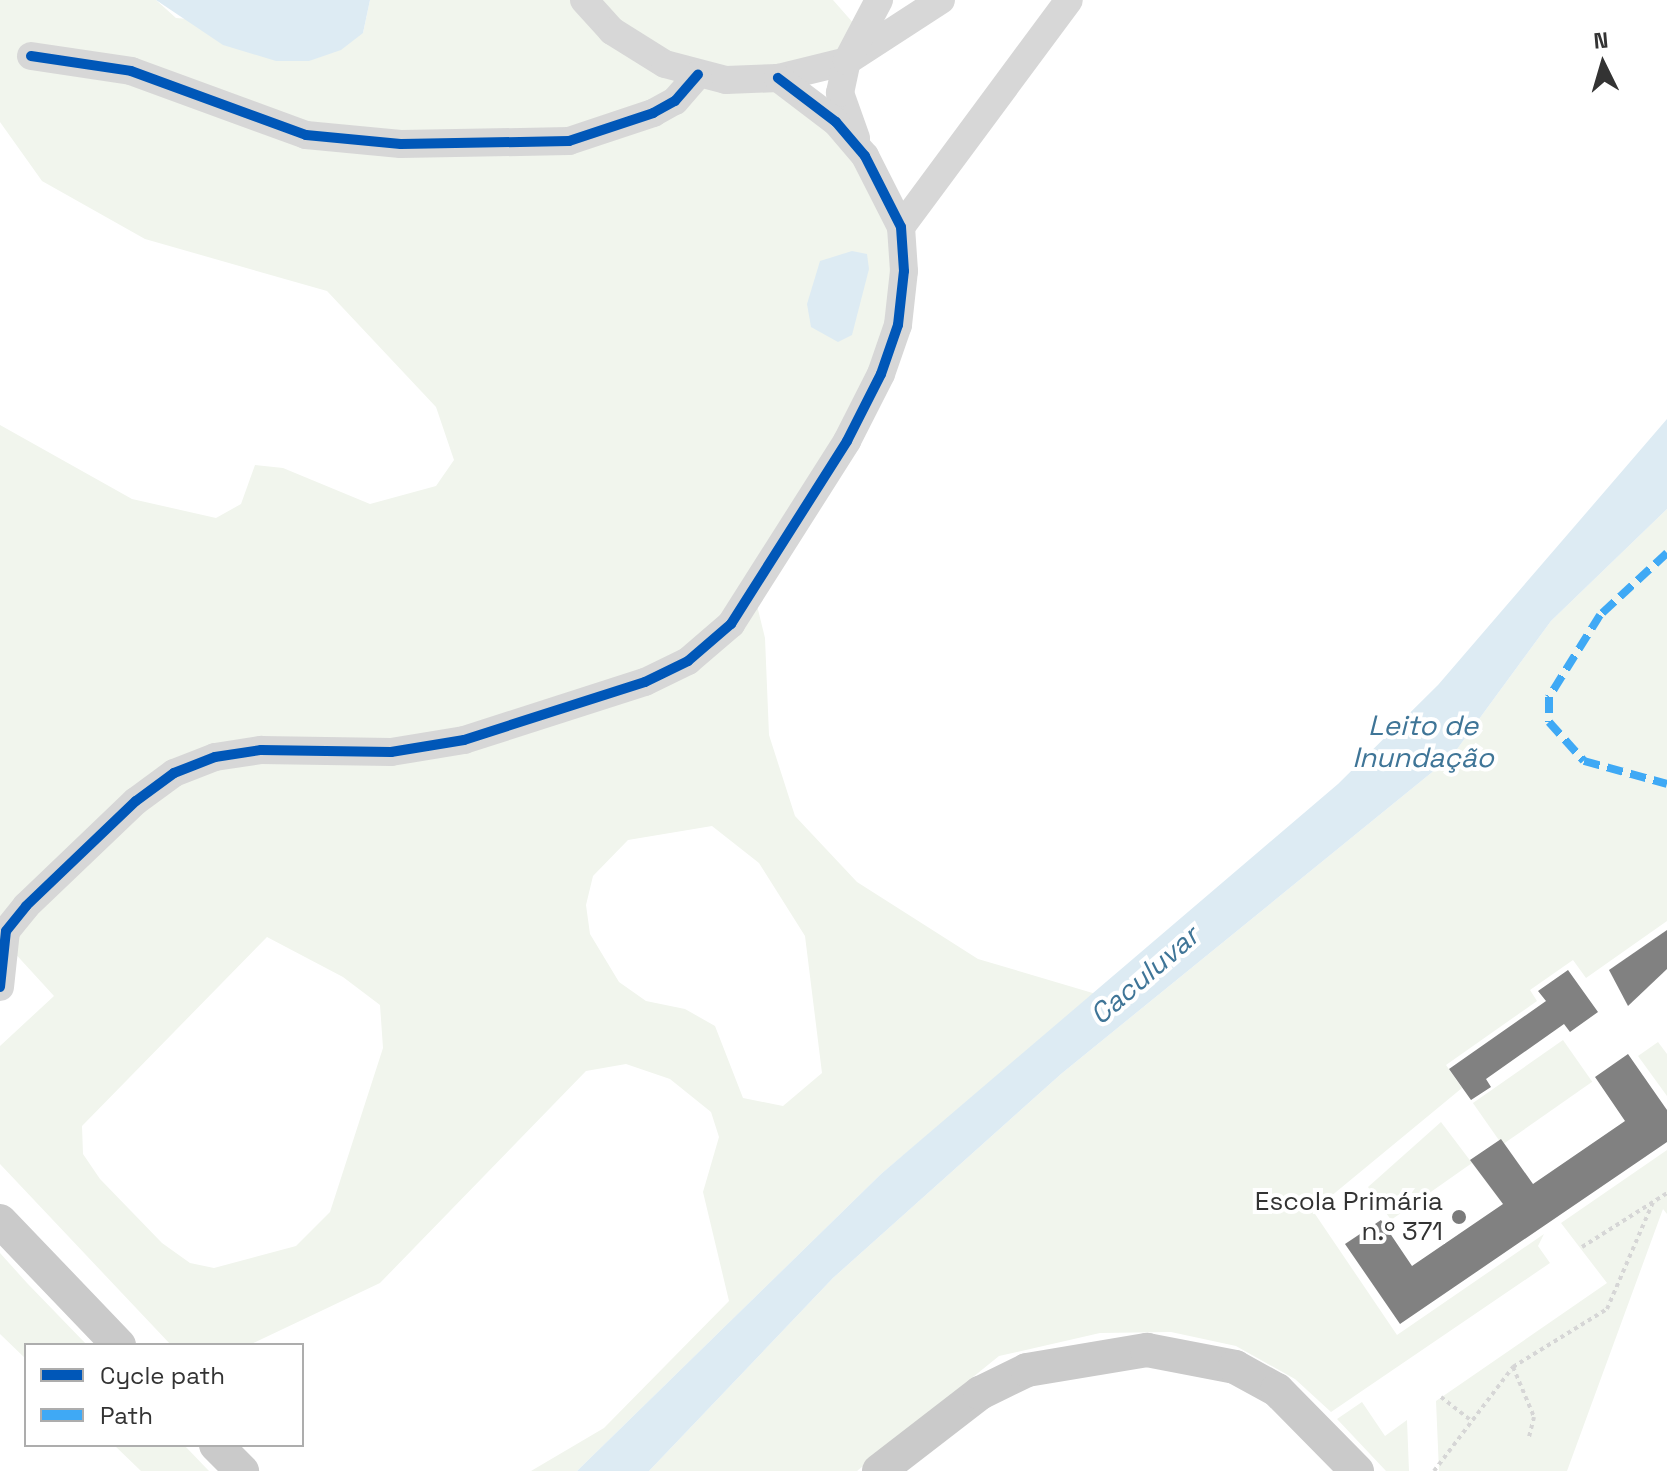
<!DOCTYPE html>
<html>
<head>
<meta charset="utf-8">
<style>
	body { margin:0 }
	#map { position:relative; width:1667px; height:1471px; overflow:hidden; background:#fff; font-family:"Space Grotesk",sans-serif }
	div>[style] { position:absolute }
	[style*='--x'] { left:calc(var(--x)*1px); top:calc(var(--y)*1px); width:calc(var(--w)*1px); rotate:calc(var(--a)*1deg) }
	.green>* { inset:0; background:#f1f5ed; transform-origin:0 0 }
	.water>* { inset:0; background:#ddebf3 }
	.building>* { inset:0; background:#818181 }
	.path>* { height:4px; margin-top:-2px; transform-origin:0; background:repeating-linear-gradient(90deg,#d6d6d6 0 4px,transparent 0 8px) }
	.minor>* { height:28px; margin:-14px; padding:0 14px; transform-origin:14px; border-radius:14px; background:#d7d7d7 }
	.major>* { height:34px; margin:-17px; padding:0 17px; transform-origin:17px; border-radius:17px; background:#cacaca }
	.quiet>* { height:8px; margin-top:-4px; transform-origin:0; background:repeating-linear-gradient(90deg,#3fa9f5 0 16px,transparent 0 24px) }
	.cycleway>* { height:10px; margin:-5px; padding:0 5px; transform-origin:5px; border-radius:5px; background:#0057b8 }
	.dots>* { width:22px; height:22px; translate:-50% -50%; box-sizing:border-box; border:4px solid #fff; border-radius:50% }
	span { translate:-50% -50%; white-space:nowrap; text-align:center; line-height:1.15; -webkit-text-stroke:8px #fff; paint-order:stroke }
	.poi-label { font-size:26px; color:#333 }
	.right { translate:-100% -50%; text-align:right }
	.water-label { font-size:28px; color:#3f7597; font-style:italic }
	.legend { position:absolute; left:24px; top:1343px; width:280px; height:104px; box-sizing:border-box; background:#fff; border:2px solid #adadad; margin:0; padding:10px 14px; list-style:none; font-size:24px; color:#333 }
	.legend li { display:flex; align-items:center; gap:16px; height:40px }
	.legend b { width:40px; border:2px solid #adadad }
	.north { position:absolute; left:1563px; top:24px; width:80px; height:80px; -webkit-text-stroke:6px #fff; paint-order:stroke; rotate:355deg; font-size:22px; font-weight:700; line-height:32px; text-align:center; color:#333 }
	.north::after { content:''; display:block; margin:auto; width:28px; height:36px; background:#333; clip-path:polygon(50% 0,100% 100%,50% 72%,0 100%) }
</style>
</head>
<body>
<div id="map">
	<div class="green">
		<i style="clip-path:polygon(evenodd,0 0,156px 0,176px 18px,363px 33px,370px 0,833px 0,862px 33px,847px 61px,780px 78px,891px 197px,898px 325px,753px 589px,765px 638px,769px 735px,795px 816px,857px 882px,978px 959px,1096px 994px,881px 1174px,577px 1471px,531px 1471px,604px 1428px,729px 1301px,703px 1192px,719px 1137px,711px 1112px,670px 1079px,626px 1064px,586px 1071px,380px 1283px,249px 1345px,171px 1345px,0 1164px,0 1046px,54px 996px,0 937px,0 425px,132px 499px,216px 518px,241px 504px,255px 465px,283px 468px,370px 504px,436px 486px,454px 460px,436px 407px,327px 291px,145px 239px,42px 181px,0 122px,0 0,712px 826px,759px 863px,805px 936px,822px 1073px,783px 1106px,743px 1098px,715px 1026px,685px 1009px,646px 1001px,619px 982px,590px 934px,586px 905px,593px 876px,628px 840px,712px 826px,0 0,267px 937px,343px 977px,380px 1005px,383px 1048px,330px 1212px,296px 1246px,214px 1268px,190px 1263px,162px 1243px,100px 1179px,83px 1154px,82px 1126px,267px 937px)"></i>
		<i style="clip-path:polygon(1667px 509px,1667px 921px,1586px 978px,1573px 960px,1530px 990px,1537px 1001px,1446px 1065px,1462px 1088px,1313px 1211px,1397px 1335px,1544px 1234px,1538px 1246px,1550px 1263px,1331px 1412px,1295px 1379px,1236px 1346px,1171px 1332px,1100px 1333px,999px 1356px,857px 1471px,649px 1471px,833px 1278px,1061px 1074px,1452px 756px,1551px 621px)"></i>
		<i style="left:1563px;top:1040px;width:51px;height:110px;rotate:55deg"></i>
		<i style="clip-path:polygon(1658px 1042px,1667px 1054px,1667px 1096px,1638px 1056px)"></i>
		<i style="clip-path:polygon(1441px 1122px,1472px 1163px,1391px 1220px,1368px 1187px)"></i>
		<i style="clip-path:polygon(1667px 1150px,1667px 1214px,1663px 1209px,1567px 1471px,1439px 1471px,1436px 1401px,1607px 1283px,1561px 1223px)"></i>
		<i style="clip-path:polygon(0 1253px,27px 1283px,87px 1345px,26px 1345px,26px 1359px,0 1334px)"></i>
		<i style="clip-path:polygon(1362px 1402px,1385px 1436px,1407px 1420px,1409px 1471px,1386px 1471px,1337px 1419px)"></i>
		<i style="clip-path:polygon(114px 1445px,184px 1445px,209px 1471px,141px 1471px)"></i>
	</div>
	<div class="water">
		<i style="clip-path:polygon(156px 0,370px 0,363px 33px,341px 50px,309px 61px,276px 61px,223px 45px)"></i>
		<i style="clip-path:polygon(852px 251px,867px 254px,869px 269px,852px 335px,838px 342px,811px 327px,807px 304px,820px 261px)"></i>
		<i style="clip-path:polygon(1667px 419px,1667px 509px,1551px 621px,1452px 756px,1061px 1074px,833px 1278px,649px 1471px,577px 1471px,881px 1174px,1338px 784px,1438px 685px)"></i>
	</div>
	<div class="building">
		<i style="clip-path:polygon(1667px 930px,1667px 969px,1628px 1006px,1609px 970px)"></i>
		<i style="clip-path:polygon(1568px 970px,1598px 1012px,1570px 1032px,1564px 1024px,1486px 1079px,1491px 1087px,1471px 1100px,1449px 1069px,1546px 1001px,1538px 991px)"></i>
		<i style="clip-path:polygon(1628px 1054px,1667px 1110px,1667px 1142px,1400px 1324px,1345px 1244px,1381px 1220px,1412px 1266px,1503px 1204px,1470px 1160px,1501px 1139px,1533px 1184px,1625px 1121px,1595px 1077px)"></i>
	</div>
	<div class="path">
		<i style="--x:1582;--y:1247;--w:101;--a:-32.4"></i>
		<i style="--x:1513;--y:1367;--w:54;--a:67.2"></i>
		<i style="--x:1534;--y:1417;--w:21;--a:104"></i>
		<i style="--x:1441;--y:1397;--w:39;--a:38"></i>
		<i style="--x:1434;--y:1471;--w:131;--a:-52.8"></i>
		<i style="--x:1513;--y:1367;--w:110;--a:-31.7"></i>
		<i style="--x:1607;--y:1309;--w:116;--a:-66.7"></i>
	</div>
	<div class="minor">
		<i style="--x:584;--y:0;--w:42;--a:47.9"></i>
		<i style="--x:612;--y:31;--w:62;--a:31.9"></i>
		<i style="--x:665;--y:64;--w:63;--a:14.7"></i>
		<i style="--x:726;--y:80;--w:52;--a:-2.2"></i>
		<i style="--x:778;--y:78;--w:71;--a:-13.8"></i>
		<i style="--x:847;--y:61;--w:112;--a:-33"></i>
		<i style="--x:31;--y:56;--w:101;--a:8.5"></i>
		<i style="--x:131;--y:71;--w:186;--a:20.1"></i>
		<i style="--x:306;--y:135;--w:95;--a:5.4"></i>
		<i style="--x:401;--y:144;--w:168;--a:-1"></i>
		<i style="--x:569;--y:141;--w:89;--a:-18.4"></i>
		<i style="--x:653;--y:113;--w:25;--a:-29"></i>
		<i style="--x:675;--y:101;--w:35;--a:-49"></i>
		<i style="--x:856;--y:138;--w:48;--a:-109.6"></i>
		<i style="--x:840;--y:93;--w:33;--a:-78"></i>
		<i style="--x:847;--y:61;--w:69;--a:-62.3"></i>
		<i style="--x:901;--y:227;--w:282;--a:-53.5"></i>
		<i style="--x:0;--y:987;--w:56;--a:-83.9"></i>
		<i style="--x:6;--y:931;--w:32;--a:-51"></i>
		<i style="--x:26;--y:906;--w:152;--a:-43.7"></i>
		<i style="--x:136;--y:801;--w:47;--a:-36.4"></i>
		<i style="--x:174;--y:773;--w:44;--a:-21.3"></i>
		<i style="--x:215;--y:757;--w:47;--a:-8.7"></i>
		<i style="--x:261;--y:750;--w:130;--a:0.9"></i>
		<i style="--x:391;--y:752;--w:74;--a:-9.3"></i>
		<i style="--x:464;--y:740;--w:190;--a:-17.8"></i>
		<i style="--x:645;--y:682;--w:48;--a:-26"></i>
		<i style="--x:688;--y:661;--w:57;--a:-40.7"></i>
		<i style="--x:731;--y:624;--w:217;--a:-57.6"></i>
		<i style="--x:847;--y:441;--w:75;--a:-63.1"></i>
		<i style="--x:881;--y:374;--w:52;--a:-70.9"></i>
		<i style="--x:898;--y:325;--w:54;--a:-83.7"></i>
		<i style="--x:904;--y:271;--w:44;--a:-93.9"></i>
		<i style="--x:901;--y:227;--w:80;--a:-116.9"></i>
		<i style="--x:865;--y:156;--w:45;--a:-130.5"></i>
		<i style="--x:836;--y:122;--w:73;--a:-142.8"></i>
	</div>
	<div class="major">
		<i style="--x:0;--y:1221;--w:172;--a:46.2"></i>
		<i style="--x:216;--y:1445;--w:37;--a:45"></i>
		<i style="--x:879;--y:1471;--w:128;--a:-37.7"></i>
		<i style="--x:980;--y:1393;--w:52;--a:-26.1"></i>
		<i style="--x:1027;--y:1370;--w:122;--a:-9.5"></i>
		<i style="--x:1147;--y:1350;--w:90;--a:10.9"></i>
		<i style="--x:1235;--y:1367;--w:48;--a:28.7"></i>
		<i style="--x:1277;--y:1390;--w:114;--a:45.4"></i>
	</div>
	<div class="quiet">
		<i style="--x:1667;--y:553;--w:91;--a:137.2"></i>
		<i style="--x:1600;--y:615;--w:97;--a:121.9"></i>
		<i style="--x:1549;--y:697;--w:25;--a:90"></i>
		<i style="--x:1549;--y:722;--w:52;--a:48.1"></i>
		<i style="--x:1584;--y:761;--w:86;--a:15.5"></i>
	</div>
	<div class="cycleway">
		<i style="--x:31;--y:56;--w:101;--a:8.5"></i>
		<i style="--x:131;--y:71;--w:186;--a:20.1"></i>
		<i style="--x:306;--y:135;--w:95;--a:5.4"></i>
		<i style="--x:401;--y:144;--w:168;--a:-1"></i>
		<i style="--x:569;--y:141;--w:89;--a:-18.4"></i>
		<i style="--x:653;--y:113;--w:25;--a:-29"></i>
		<i style="--x:675;--y:101;--w:35;--a:-49"></i>
		<i style="--x:0;--y:987;--w:56;--a:-83.9"></i>
		<i style="--x:6;--y:931;--w:32;--a:-51"></i>
		<i style="--x:26;--y:906;--w:152;--a:-43.7"></i>
		<i style="--x:136;--y:801;--w:47;--a:-36.4"></i>
		<i style="--x:174;--y:773;--w:44;--a:-21.3"></i>
		<i style="--x:215;--y:757;--w:47;--a:-8.7"></i>
		<i style="--x:261;--y:750;--w:130;--a:0.9"></i>
		<i style="--x:391;--y:752;--w:74;--a:-9.3"></i>
		<i style="--x:464;--y:740;--w:190;--a:-17.8"></i>
		<i style="--x:645;--y:682;--w:48;--a:-26"></i>
		<i style="--x:688;--y:661;--w:57;--a:-40.7"></i>
		<i style="--x:731;--y:624;--w:217;--a:-57.6"></i>
		<i style="--x:847;--y:441;--w:75;--a:-63.1"></i>
		<i style="--x:881;--y:374;--w:52;--a:-70.9"></i>
		<i style="--x:898;--y:325;--w:54;--a:-83.7"></i>
		<i style="--x:904;--y:271;--w:44;--a:-93.9"></i>
		<i style="--x:901;--y:227;--w:80;--a:-116.9"></i>
		<i style="--x:865;--y:156;--w:45;--a:-130.5"></i>
		<i style="--x:836;--y:122;--w:73;--a:-142.8"></i>
	</div>
	<div class="dots">
		<i style="left:1459px;top:1217px;background:#7a7a7a"></i>
	</div>
	<div class="poi-label">
		<span class="right" style="left:1443px;top:1217px">Escola Primária<br>n.º 371</span>
	</div>
	<div class="water-label">
		<span style="left:1423px;top:741px">Leito de<br>Inundação</span>
		<span style="left:1144px;top:975px;rotate:-41deg">Caculuvar</span>
	</div>
	<ul class="legend">
	<li><b style="height:10px;background:#0057b8"></b>Cycle path</li>
	<li><b style="height:10px;background:#3fa9f5"></b>Path</li>
	</ul>
	<div class="north">N</div>
</div>
</body>
</html>
